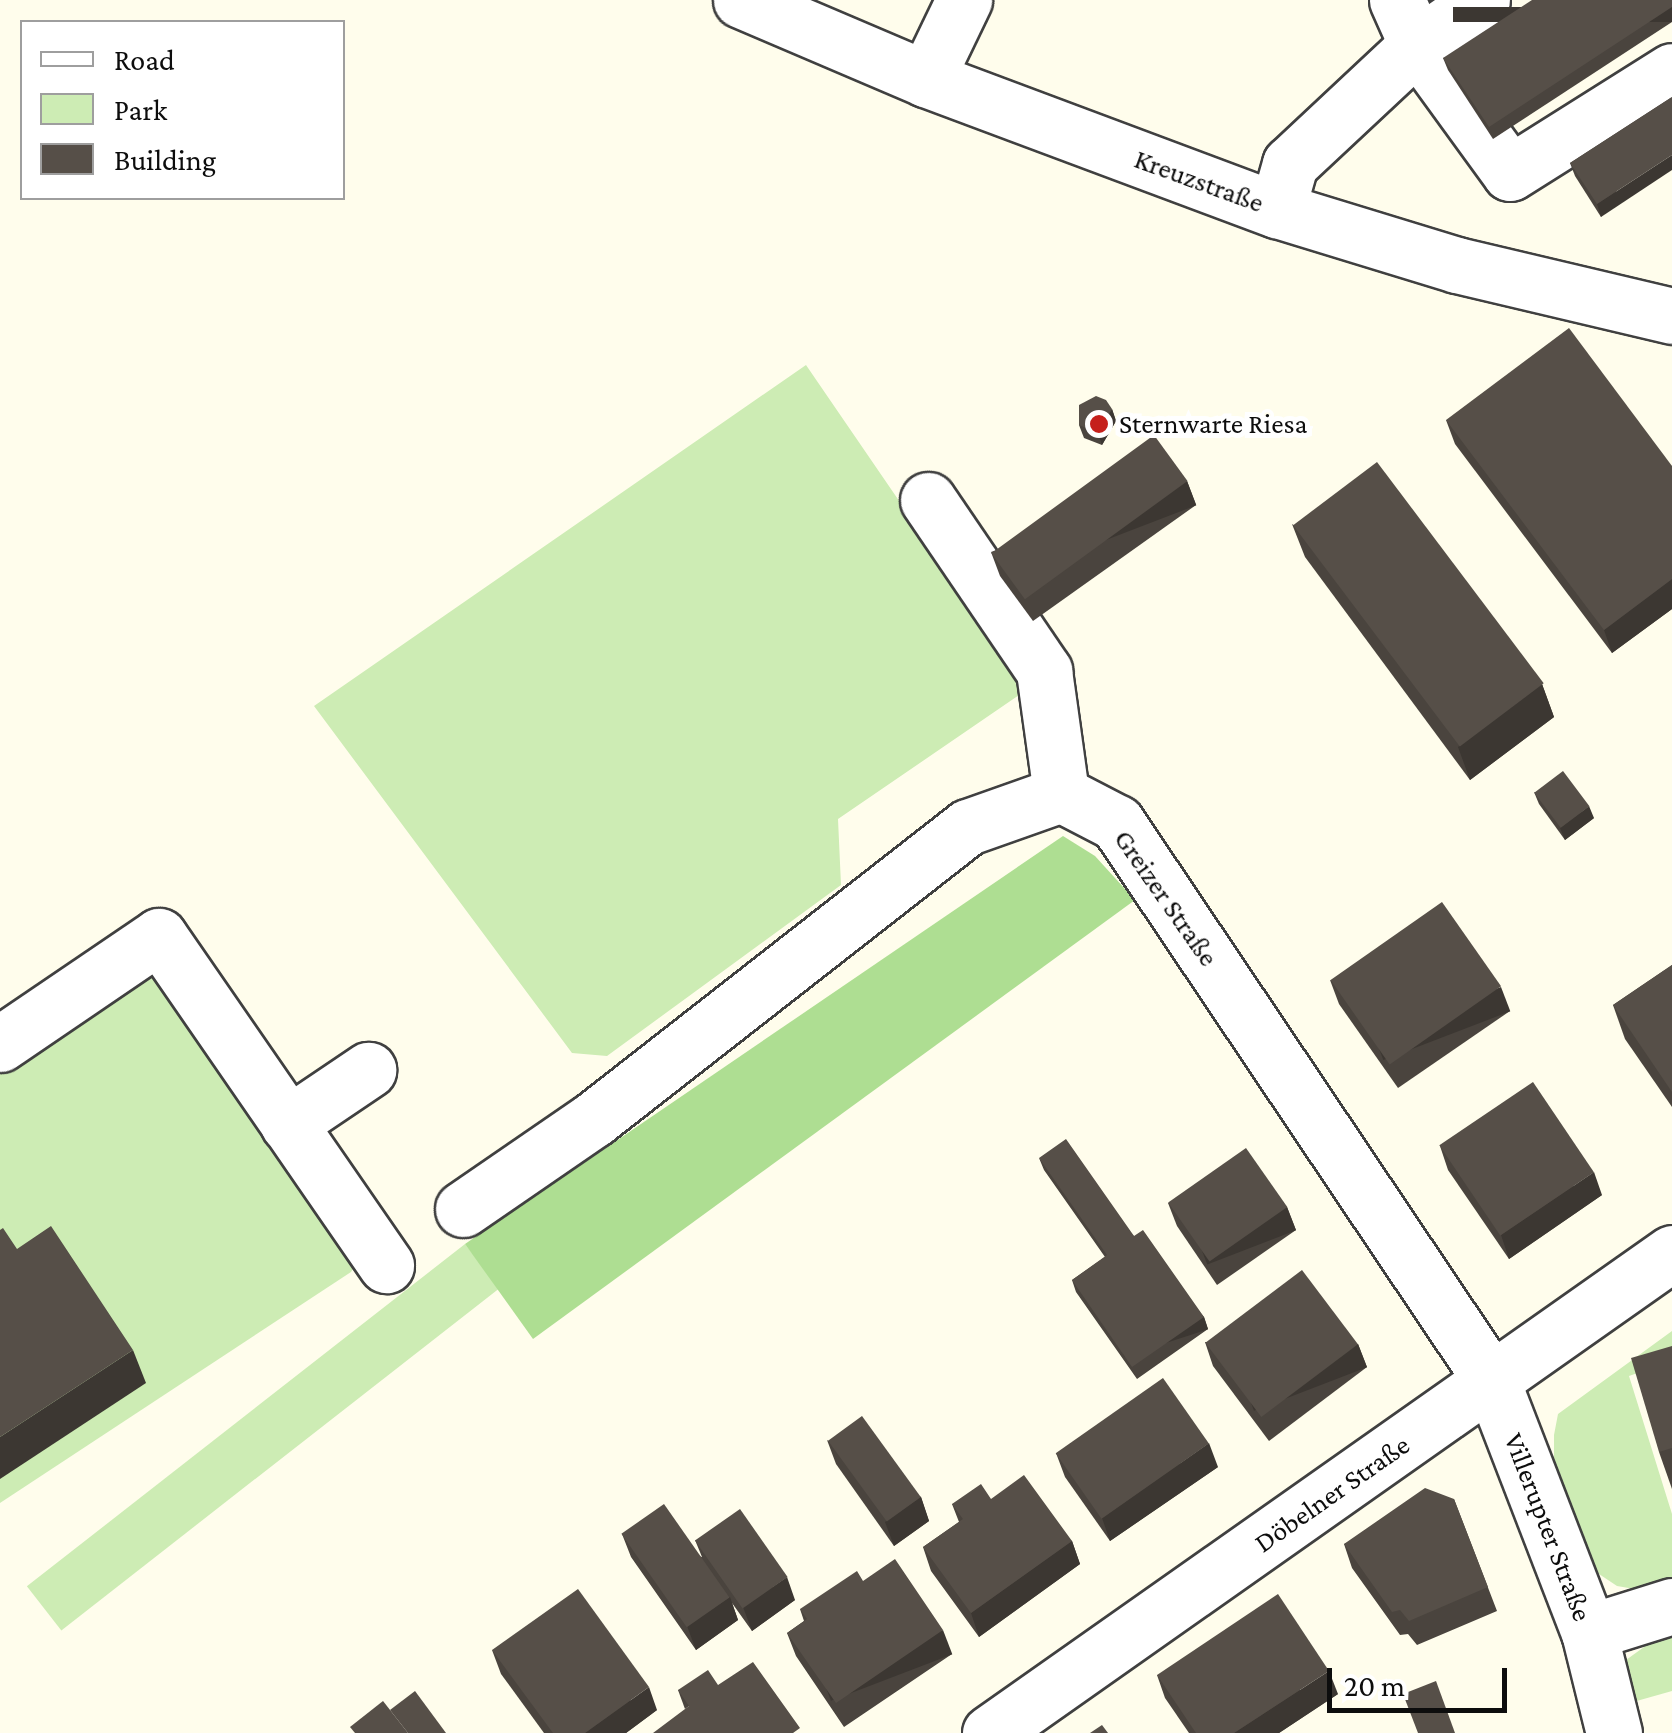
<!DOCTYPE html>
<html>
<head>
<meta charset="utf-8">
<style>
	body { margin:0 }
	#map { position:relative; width:1672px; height:1733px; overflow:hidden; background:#fffdec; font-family:"Crimson Pro",serif }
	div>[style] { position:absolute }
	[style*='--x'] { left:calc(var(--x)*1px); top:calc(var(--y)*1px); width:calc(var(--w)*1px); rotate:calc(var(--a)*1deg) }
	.green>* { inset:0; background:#cdecb4; transform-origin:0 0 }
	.forest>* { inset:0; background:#aede92 }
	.roads { filter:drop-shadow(2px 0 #404040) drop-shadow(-2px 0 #404040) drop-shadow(0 2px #404040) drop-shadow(0 -2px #404040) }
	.minor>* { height:55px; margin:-27.5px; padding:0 27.5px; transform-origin:27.5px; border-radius:27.5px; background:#fff }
	.wall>* { inset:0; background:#4a443e }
	.shaded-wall>* { inset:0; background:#3c3732; transform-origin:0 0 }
	.building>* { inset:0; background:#564f48; transform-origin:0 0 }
	.dots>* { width:28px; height:28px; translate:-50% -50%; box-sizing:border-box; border:5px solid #fff; border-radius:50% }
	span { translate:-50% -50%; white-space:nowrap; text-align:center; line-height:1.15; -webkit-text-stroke:10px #fff; paint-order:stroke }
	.street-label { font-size:28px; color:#0d0d0d }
	.poi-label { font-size:28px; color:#0d0d0d }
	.left { translate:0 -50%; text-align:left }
	.legend { position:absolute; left:20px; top:20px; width:325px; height:180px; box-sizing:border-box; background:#fff; border:2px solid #9e9e9e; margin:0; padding:12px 18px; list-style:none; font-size:30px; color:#0d0d0d }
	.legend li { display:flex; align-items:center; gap:20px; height:50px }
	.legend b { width:50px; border:2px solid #9e9e9e }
	.scale { position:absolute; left:1327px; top:1668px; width:180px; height:45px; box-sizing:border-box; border:5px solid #0d0d0d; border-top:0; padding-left:12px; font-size:30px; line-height:35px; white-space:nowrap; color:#0d0d0d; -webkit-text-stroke:8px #fff; paint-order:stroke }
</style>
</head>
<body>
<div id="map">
	<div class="green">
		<i style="clip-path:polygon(806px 365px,1028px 689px,838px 819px,841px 885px,607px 1056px,572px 1053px,314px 706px)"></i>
		<i style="clip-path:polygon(158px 961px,364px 1251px,351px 1272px,0 1503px,0 1070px)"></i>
		<i style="left:465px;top:1244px;width:56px;height:556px;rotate:52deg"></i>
		<i style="clip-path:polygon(1672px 1331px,1672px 1361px,1629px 1376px,1672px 1514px,1672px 1590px,1658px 1593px,1617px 1586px,1587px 1566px,1554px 1458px,1554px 1435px,1558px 1414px)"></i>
		<i style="clip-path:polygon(1672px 1627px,1672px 1691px,1626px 1704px,1619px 1665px)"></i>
	</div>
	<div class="forest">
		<i style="clip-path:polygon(1063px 836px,1095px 856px,1135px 900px,533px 1339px,465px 1244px)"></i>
	</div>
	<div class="roads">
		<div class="minor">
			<i style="--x:741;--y:0;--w:201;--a:23.1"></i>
			<i style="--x:926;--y:79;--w:375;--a:20.5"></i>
			<i style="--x:1277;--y:210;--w:188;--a:17"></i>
			<i style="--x:1457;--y:265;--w:221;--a:13.3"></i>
			<i style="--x:1397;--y:0;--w:49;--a:66"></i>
			<i style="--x:1417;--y:45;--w:158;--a:54"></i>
			<i style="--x:1510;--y:173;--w:191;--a:-32.2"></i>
			<i style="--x:926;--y:79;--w:88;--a:-64.3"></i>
			<i style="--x:1277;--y:210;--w:48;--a:-74.2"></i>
			<i style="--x:1290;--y:164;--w:174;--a:-43.1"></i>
			<i style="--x:1417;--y:45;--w:79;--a:-34.7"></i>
			<i style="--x:928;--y:500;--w:207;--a:55.8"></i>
			<i style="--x:1044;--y:671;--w:124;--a:82.1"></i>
			<i style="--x:0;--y:1044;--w:192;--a:-34.2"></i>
			<i style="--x:159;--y:936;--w:400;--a:55.4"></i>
			<i style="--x:288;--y:1124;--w:97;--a:-34"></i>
			<i style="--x:463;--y:1209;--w:159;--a:-34.5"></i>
			<i style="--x:594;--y:1119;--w:474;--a:-38"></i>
			<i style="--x:968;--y:827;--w:99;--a:-19.5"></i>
			<i style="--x:1061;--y:794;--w:63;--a:27.4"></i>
			<i style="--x:1117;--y:823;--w:672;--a:56.1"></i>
			<i style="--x:1492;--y:1381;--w:269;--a:68.9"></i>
			<i style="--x:1589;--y:1632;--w:104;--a:76.1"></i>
			<i style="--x:1589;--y:1632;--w:87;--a:-17.4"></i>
			<i style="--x:990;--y:1733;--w:834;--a:-35.14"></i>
		</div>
	</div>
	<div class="wall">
		<i style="clip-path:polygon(1672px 0,1672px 22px,1493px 139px,1448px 70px,1443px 58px)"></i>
		<i style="clip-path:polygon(1672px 97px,1601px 217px,1575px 176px,1570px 163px)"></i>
		<i style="clip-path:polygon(1112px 409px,1116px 421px,1102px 445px,1084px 438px,1079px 425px)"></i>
		<i style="clip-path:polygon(1446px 420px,1672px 466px,1672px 609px,1612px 653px,1455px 444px)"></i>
		<i style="clip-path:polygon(1187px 481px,1196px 505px,1033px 621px,1000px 576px,991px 552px)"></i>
		<i style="clip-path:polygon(1292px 524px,1542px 684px,1554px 717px,1470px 780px,1305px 557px)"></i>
		<i style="clip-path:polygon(1534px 792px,1594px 818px,1565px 840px,1539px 804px)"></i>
		<i style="clip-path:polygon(1672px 965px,1672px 1107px,1625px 1039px,1613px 1005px)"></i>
		<i style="clip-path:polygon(1330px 980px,1510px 1011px,1398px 1088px,1339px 1004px)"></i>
		<i style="clip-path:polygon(1440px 1146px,1602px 1195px,1509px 1259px,1448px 1170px)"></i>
		<i style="clip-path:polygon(1039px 1158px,1134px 1236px,1204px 1317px,1208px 1329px,1137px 1379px,1076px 1292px,1072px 1280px,1105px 1257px,1044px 1170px)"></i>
		<i style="clip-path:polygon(1168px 1203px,1287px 1207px,1296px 1230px,1217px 1285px,1177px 1226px)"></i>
		<i style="clip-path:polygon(1205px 1342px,1358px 1344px,1367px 1367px,1269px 1441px,1213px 1366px)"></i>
		<i style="clip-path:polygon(1672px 1346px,1672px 1489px,1659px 1452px)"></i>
		<i style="clip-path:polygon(827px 1440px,921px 1497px,929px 1521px,894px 1546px,836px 1464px)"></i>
		<i style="clip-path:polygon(1056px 1453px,1218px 1467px,1110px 1541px,1065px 1477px)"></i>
		<i style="clip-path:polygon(991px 1499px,1072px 1541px,1080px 1564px,979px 1637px,931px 1571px,923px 1547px,959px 1522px,952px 1504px)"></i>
		<i style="clip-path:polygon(1454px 1499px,1497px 1611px,1417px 1645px,1408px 1634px,1400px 1635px,1352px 1568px,1344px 1544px)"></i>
		<i style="clip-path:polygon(622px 1534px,702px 1557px,695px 1540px,795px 1600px,752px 1631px,732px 1603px,738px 1620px,696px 1650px,631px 1557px)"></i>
		<i style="clip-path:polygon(800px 1609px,952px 1654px,844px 1727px,796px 1656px,787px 1633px,804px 1621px)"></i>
		<i style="clip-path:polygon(492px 1650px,657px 1710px,626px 1733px,544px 1733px,501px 1674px)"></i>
		<i style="clip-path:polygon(1157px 1675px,1338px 1694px,1279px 1733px,1189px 1733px,1165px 1698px)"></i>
		<i style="clip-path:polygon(718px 1685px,685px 1709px,678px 1690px)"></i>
	</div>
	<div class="shaded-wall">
		<i style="left:1672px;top:7px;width:15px;height:219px;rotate:90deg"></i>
		<i style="clip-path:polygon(1672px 155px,1672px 170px,1601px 217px,1597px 204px)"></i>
		<i style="clip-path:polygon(1112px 409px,1116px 421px,1102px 445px,1098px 433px)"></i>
		<i style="left:1187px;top:481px;width:26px;height:200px;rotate:69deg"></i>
		<i style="clip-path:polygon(1672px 579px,1672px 609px,1612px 653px,1604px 630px)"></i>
		<i style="clip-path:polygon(1542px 684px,1554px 717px,1470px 780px,1458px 747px)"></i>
		<i style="clip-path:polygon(1589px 806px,1594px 818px,1565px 840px,1560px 828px)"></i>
		<i style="left:1501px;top:987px;width:26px;height:136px;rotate:69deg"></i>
		<i style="clip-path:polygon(1594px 1172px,1602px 1195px,1509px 1259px,1501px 1235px)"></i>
		<i style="left:1287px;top:1207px;width:25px;height:95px;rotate:69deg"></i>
		<i style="left:1204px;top:1317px;width:13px;height:88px;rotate:72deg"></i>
		<i style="left:1358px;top:1344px;width:25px;height:121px;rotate:69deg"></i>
		<i style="clip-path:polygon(133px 1350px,146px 1383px,0 1479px,0 1437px)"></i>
		<i style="clip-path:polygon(1209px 1443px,1218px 1467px,1110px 1541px,1102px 1518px)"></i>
		<i style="clip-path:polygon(921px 1497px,929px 1521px,894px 1546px,885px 1522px)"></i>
		<i style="clip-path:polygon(1072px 1541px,1080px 1564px,979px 1637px,971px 1613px)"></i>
		<i style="clip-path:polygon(787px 1577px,795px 1600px,752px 1631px,743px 1607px)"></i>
		<i style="clip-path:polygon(730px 1597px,738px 1620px,696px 1650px,687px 1626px)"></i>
		<i style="left:943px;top:1630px;width:26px;height:130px;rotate:69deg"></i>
		<i style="clip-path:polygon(1329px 1671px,1338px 1694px,1279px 1733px,1234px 1733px)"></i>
		<i style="clip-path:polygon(649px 1687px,657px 1710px,626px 1733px,585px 1733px)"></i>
	</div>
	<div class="building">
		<i style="clip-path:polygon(1532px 0,1672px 0,1672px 7px,1489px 127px,1443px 58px)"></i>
		<i style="clip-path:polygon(1672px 97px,1672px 155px,1597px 204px,1570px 163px)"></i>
		<i style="clip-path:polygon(1569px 328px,1672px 466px,1672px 579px,1604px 630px,1446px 420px)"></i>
		<i style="clip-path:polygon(1096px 396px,1106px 400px,1112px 409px,1098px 433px,1079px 425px,1079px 405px)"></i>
		<i style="left:1154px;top:435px;width:57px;height:201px;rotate:54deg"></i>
		<i style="left:1377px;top:462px;width:277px;height:105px;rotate:53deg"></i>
		<i style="left:1563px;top:771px;width:44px;height:36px;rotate:53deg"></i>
		<i style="left:1442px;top:902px;width:103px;height:136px;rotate:55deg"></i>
		<i style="clip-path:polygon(1672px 965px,1672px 1092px,1613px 1005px)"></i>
		<i style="left:1533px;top:1082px;width:109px;height:113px;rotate:56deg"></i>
		<i style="clip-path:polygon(1066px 1139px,1134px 1236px,1143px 1230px,1204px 1317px,1132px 1367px,1072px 1280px,1107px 1255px,1039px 1158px)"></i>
		<i style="left:1246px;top:1148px;width:72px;height:95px;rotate:55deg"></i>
		<i style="clip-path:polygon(51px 1226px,133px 1350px,0 1437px,0 1230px,3px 1228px,17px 1249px)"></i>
		<i style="left:1302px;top:1270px;width:93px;height:121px;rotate:53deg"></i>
		<i style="clip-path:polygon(1672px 1346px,1672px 1448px,1659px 1452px,1631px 1358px)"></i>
		<i style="left:1163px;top:1378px;width:80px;height:131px;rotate:55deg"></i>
		<i style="left:862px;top:1416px;width:100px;height:42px;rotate:54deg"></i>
		<i style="clip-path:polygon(1024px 1475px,1072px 1541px,971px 1613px,923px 1547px,963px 1519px,952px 1504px,981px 1484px,991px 1499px)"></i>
		<i style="clip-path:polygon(1425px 1488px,1454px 1499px,1488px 1587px,1409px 1621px,1400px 1610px,1392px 1612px,1344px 1544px)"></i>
		<i style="left:664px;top:1504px;width:114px;height:52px;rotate:55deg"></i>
		<i style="left:740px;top:1509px;width:83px;height:55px;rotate:55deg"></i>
		<i style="clip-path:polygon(895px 1559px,943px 1630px,836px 1703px,787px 1633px,807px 1619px,800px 1609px,857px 1571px,863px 1581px)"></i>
		<i style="clip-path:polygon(578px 1589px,649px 1687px,585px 1733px,553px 1733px,492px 1650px)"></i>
		<i style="clip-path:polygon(1278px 1594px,1329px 1671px,1234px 1733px,1196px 1733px,1157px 1675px)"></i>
		<i style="clip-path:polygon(753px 1662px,800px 1728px,793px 1733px,653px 1733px,689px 1706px,678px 1690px,708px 1670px,718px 1685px)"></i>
		<i style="clip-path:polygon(1436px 1681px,1455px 1733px,1418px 1733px,1403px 1694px)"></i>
		<i style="clip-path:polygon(415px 1691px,446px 1733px,408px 1733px,390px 1710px)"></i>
		<i style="clip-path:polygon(383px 1701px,408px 1733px,355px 1733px,350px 1727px)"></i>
		<i style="clip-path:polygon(1102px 1725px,1108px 1733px,1090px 1733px)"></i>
	</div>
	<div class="dots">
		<i style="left:1099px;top:424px;background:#c5201c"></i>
	</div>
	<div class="street-label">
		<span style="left:1199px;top:181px;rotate:20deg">Kreuzstraße</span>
		<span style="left:1166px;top:898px;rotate:55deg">Greizer Straße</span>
		<span style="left:1332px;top:1494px;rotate:-35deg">Döbelner Straße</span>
		<span style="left:1548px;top:1527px;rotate:69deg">Villerupter Straße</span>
	</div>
	<div class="poi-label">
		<span class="left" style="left:1119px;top:424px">Sternwarte Riesa</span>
	</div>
	<ul class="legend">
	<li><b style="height:12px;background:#fff"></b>Road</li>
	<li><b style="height:28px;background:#cdecb4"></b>Park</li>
	<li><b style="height:28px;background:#564f48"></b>Building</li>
	</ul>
	<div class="scale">20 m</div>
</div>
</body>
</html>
